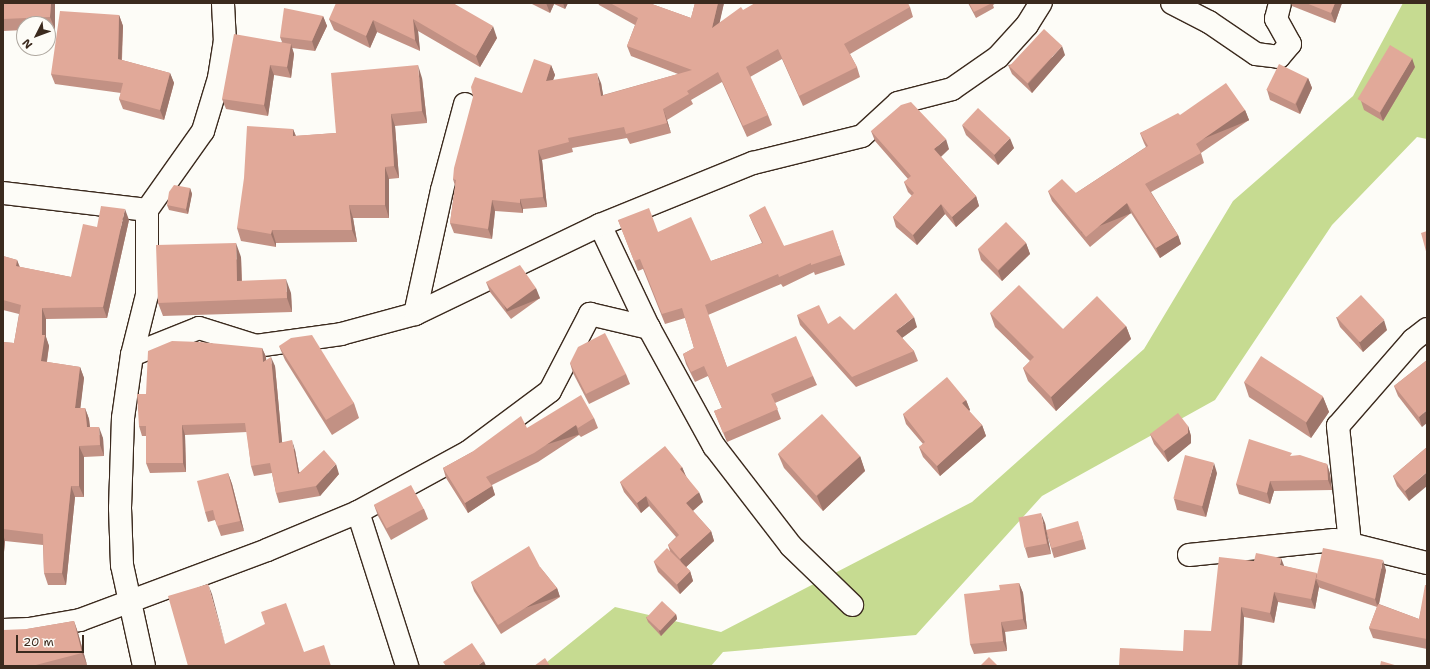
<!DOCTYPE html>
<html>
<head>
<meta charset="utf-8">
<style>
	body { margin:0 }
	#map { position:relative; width:1430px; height:669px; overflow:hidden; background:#fdfcf7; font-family:"Shantell Sans",sans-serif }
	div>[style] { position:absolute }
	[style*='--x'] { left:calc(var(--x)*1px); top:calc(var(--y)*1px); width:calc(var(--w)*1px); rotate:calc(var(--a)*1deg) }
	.green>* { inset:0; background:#c6db91 }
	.roads { filter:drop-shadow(1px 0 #3b2a1e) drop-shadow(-1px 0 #3b2a1e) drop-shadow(0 1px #3b2a1e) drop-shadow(0 -1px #3b2a1e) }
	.minor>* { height:22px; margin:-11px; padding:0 11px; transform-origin:11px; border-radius:11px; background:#fdfcf7 }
	.wall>* { inset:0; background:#c29184 }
	.shaded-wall>* { inset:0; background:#9e766b; transform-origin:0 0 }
	.building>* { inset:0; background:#e1a999; transform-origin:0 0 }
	span { translate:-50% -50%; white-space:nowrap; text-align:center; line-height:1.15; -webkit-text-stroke:3px #fdfcf7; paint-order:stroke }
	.frame { position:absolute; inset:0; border:4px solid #3b2a1e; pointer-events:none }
	.north { position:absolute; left:16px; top:16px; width:40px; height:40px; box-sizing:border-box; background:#fdfcf7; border:1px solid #afa8a0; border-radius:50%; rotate:228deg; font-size:11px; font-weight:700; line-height:16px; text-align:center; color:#3b2a1e }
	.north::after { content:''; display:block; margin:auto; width:14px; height:18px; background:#3b2a1e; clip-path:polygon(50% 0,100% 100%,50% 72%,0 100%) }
	.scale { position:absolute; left:16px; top:635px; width:68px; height:18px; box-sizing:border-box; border:2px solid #3b2a1e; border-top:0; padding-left:5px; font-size:12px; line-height:14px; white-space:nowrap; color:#3b2a1e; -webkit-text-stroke:3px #fdfcf7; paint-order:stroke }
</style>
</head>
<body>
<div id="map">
	<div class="green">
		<i style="clip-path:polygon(1403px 3px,1427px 3px,1427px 139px,1417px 137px,1332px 225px,1215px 400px,1042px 496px,916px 635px,723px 652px,711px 666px,542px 666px,615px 607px,721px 632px,972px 502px,1144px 349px,1233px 201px,1353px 96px)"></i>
	</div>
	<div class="roads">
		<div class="minor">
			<i style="--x:1172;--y:3;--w:42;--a:27.2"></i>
			<i style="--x:1209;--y:22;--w:57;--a:34.2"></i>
			<i style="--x:1256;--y:54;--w:23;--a:7"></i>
			<i style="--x:1279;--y:57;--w:17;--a:-50"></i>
			<i style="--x:1290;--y:44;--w:29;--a:-119"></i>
			<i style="--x:1276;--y:19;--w:16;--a:-76"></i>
			<i style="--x:3;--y:193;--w:145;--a:6.7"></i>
			<i style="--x:600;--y:225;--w:114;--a:64.6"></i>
			<i style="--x:649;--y:328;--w:135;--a:61.2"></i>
			<i style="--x:714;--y:446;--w:126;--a:52.4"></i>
			<i style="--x:791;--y:546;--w:85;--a:44"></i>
			<i style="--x:415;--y:314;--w:127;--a:-77.7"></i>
			<i style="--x:442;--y:190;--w:89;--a:-75"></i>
			<i style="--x:132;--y:355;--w:72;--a:-21.9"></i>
			<i style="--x:199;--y:328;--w:60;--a:17.5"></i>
			<i style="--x:256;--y:346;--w:86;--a:-8"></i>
			<i style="--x:341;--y:334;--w:77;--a:-15.1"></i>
			<i style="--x:415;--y:314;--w:205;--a:-25.7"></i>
			<i style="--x:600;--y:225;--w:165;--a:-22.1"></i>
			<i style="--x:753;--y:163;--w:112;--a:-13.9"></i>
			<i style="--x:862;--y:136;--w:49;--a:-42.5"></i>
			<i style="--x:898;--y:103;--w:56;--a:-14.5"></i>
			<i style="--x:952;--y:89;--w:56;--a:-34.8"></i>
			<i style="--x:998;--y:57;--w:43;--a:-47.8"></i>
			<i style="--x:1027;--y:25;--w:26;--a:-58"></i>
			<i style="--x:358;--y:512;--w:162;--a:72.3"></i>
			<i style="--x:1350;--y:544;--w:119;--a:-95.8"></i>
			<i style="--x:1338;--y:426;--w:114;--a:-48.9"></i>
			<i style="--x:1413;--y:340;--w:18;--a:-38"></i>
			<i style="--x:1189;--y:555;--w:146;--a:-5.9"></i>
			<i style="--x:1334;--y:540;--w:96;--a:13.9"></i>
			<i style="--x:3;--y:630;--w:26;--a:-2"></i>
			<i style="--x:29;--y:629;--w:52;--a:-10"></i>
			<i style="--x:80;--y:620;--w:200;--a:-20.5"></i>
			<i style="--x:267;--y:550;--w:99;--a:-22.7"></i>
			<i style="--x:358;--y:512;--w:125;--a:-28.6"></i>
			<i style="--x:468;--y:452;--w:102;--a:-36.6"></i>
			<i style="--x:550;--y:391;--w:87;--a:-62.5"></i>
			<i style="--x:590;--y:314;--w:61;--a:13.3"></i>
			<i style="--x:144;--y:666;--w:103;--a:-102.3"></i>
			<i style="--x:122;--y:565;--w:57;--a:-92"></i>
			<i style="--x:120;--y:508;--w:90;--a:-88.1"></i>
			<i style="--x:123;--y:418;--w:64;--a:-81.9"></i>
			<i style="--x:132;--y:355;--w:62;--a:-76"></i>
			<i style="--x:147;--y:295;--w:85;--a:-90"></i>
			<i style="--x:147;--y:210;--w:97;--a:-54.7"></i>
			<i style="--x:203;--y:131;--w:55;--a:-73.2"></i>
			<i style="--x:219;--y:78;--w:36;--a:-81"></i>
			<i style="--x:225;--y:42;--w:39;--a:-93"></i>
		</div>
	</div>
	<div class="wall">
		<i style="clip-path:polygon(3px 3px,55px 3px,55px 29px,48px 29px,48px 24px,24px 24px,24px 30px,3px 31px)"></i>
		<i style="clip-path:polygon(453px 3px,497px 38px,480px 67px,418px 31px,420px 51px,377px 32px,370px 48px,334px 30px,329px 19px)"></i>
		<i style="clip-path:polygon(532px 3px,568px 3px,565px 9px,554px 4px,550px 13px,532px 4px)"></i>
		<i style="clip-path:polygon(598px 3px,649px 3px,691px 18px,695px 3px,724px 3px,719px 23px,743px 10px,910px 7px,913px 17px,850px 54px,857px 67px,860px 77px,803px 106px,782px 59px,750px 77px,768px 115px,772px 125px,747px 137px,722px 82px,691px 100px,693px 104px,667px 120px,671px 133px,630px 144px,627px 138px,572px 148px,573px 152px,542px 160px,547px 207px,523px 209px,523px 213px,495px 211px,492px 239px,454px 233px,450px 223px,455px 186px,453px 179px,522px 93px,551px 65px,555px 75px,553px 80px,601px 83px,603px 95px,678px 74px,631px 56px,627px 46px,635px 25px,599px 5px)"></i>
		<i style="clip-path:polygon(968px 3px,996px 3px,993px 5px,994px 8px,976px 18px)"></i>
		<i style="clip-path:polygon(1291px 3px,1342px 3px,1335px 23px,1292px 6px)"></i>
		<i style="clip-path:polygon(119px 15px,123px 26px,122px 60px,170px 73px,174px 83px,164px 120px,123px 109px,119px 99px,121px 93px,55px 84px,51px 74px)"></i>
		<i style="clip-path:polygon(323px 16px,327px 26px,315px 51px,292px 48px,294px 54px,291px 78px,274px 75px,268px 116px,226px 109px,222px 99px,282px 42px,280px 37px)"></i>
		<i style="clip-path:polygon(1065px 55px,1032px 93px,1012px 74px,1008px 65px)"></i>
		<i style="clip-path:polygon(1415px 67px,1383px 121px,1364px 110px,1361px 101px)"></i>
		<i style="clip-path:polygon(422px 78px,427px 123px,395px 126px,399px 178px,389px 179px,389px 218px,353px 218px,357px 242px,276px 243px,276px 247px,241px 241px,237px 228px,293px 129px,296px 136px,336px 133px)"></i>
		<i style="clip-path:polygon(1308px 78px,1312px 88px,1300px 114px,1270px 100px,1267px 90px)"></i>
		<i style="clip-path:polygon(1245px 110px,1249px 120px,1201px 153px,1204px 163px,1151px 192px,1178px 235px,1181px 244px,1160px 258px,1131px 213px,1090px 247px,1052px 201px,1048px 191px,1076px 193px,1146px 147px,1144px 143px,1140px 133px,1180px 115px)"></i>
		<i style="clip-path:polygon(962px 125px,1014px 148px,998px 165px,966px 135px)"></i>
		<i style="clip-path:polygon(871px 131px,949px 149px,941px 157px,976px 196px,979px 206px,956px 227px,945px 214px,917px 245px,896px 227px,893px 217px,912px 196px,908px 192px,904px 182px,908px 179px,875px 141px)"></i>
		<i style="clip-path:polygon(190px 188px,192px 194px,188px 214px,169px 210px,167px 205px)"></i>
		<i style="clip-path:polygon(749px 215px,784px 246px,836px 240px,845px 265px,815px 275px,814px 272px,783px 287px,781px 284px,708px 315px,727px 367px,813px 376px,817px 385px,775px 403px,781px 419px,727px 442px,714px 411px,722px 408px,708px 376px,695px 382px,686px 364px,683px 354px,694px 348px,685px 318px,665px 324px,643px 269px,638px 271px,618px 220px,658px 232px,711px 261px,762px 243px,753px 224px)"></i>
		<i style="clip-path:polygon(129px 220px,107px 318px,46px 319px,46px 337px,49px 346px,47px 362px,80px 367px,84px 378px,80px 408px,85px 408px,89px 419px,90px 427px,103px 438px,104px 456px,84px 457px,84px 497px,75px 497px,66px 585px,48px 585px,44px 573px,43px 545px,5px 541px,3px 563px,3px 342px,14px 343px,19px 314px,3px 310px,3px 256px,17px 260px,20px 267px,71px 277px)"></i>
		<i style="clip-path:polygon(1026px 243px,1030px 254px,1002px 281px,981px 260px,978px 249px)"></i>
		<i style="clip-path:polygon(241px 257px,242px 281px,291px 293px,292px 312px,163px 316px,158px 303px)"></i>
		<i style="clip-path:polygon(486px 282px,540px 298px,511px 319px,490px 292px)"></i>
		<i style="clip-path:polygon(990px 313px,1063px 329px,1126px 326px,1131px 339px,1056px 411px,1028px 381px,1023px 368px,1030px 361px,995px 327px)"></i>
		<i style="clip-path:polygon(797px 315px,828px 324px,854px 330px,917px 327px,902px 338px,914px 351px,918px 361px,856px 387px,800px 325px)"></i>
		<i style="clip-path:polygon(1336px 317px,1387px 330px,1363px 352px,1340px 327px)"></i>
		<i style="clip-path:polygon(279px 346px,354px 403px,359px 418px,332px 435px,285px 360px)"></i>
		<i style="clip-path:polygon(262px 348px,266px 357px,266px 360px,275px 366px,282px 442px,295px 450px,299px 472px,339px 474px,320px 496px,279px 503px,276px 493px,272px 473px,254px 476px,251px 466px,247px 432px,185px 435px,186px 472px,150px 473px,146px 463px,146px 436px,142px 436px,139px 426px,146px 394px)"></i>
		<i style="clip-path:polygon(1427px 360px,1422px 427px,1398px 396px,1394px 386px)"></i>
		<i style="clip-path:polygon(570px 363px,626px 374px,630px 384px,589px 404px,573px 373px)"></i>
		<i style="clip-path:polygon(1244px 382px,1323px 397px,1329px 412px,1311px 438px,1249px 397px)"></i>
		<i style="clip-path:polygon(966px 400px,970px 410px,969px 411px,982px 425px,986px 436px,940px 476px,923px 457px,919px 447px,923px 444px,906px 424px,903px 414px)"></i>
		<i style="clip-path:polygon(594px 418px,598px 428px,581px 437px,579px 435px,538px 462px,492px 485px,495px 495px,468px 513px,446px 478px,443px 468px,472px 452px,527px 428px)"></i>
		<i style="clip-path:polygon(1188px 426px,1191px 436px,1191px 443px,1168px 462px,1154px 444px,1150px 434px)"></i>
		<i style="clip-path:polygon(1427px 447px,1409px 501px,1397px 486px,1393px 476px)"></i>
		<i style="clip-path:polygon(778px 454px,860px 456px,865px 471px,823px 511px,784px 468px)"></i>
		<i style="clip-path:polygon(1293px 456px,1327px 464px,1330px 474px,1332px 490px,1274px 491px,1270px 504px,1239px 494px,1236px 484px)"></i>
		<i style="clip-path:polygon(682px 467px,686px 476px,703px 502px,693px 511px,711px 531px,714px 541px,686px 567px,690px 571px,693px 581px,680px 594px,658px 572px,654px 562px,670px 551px,668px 545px,676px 537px,649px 506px,641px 513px,624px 492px,620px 482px)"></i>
		<i style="clip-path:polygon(228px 473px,232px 484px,244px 531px,221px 536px,215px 520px,208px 522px,205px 512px)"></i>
		<i style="clip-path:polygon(1217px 473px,1206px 517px,1177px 510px,1174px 499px)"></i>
		<i style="clip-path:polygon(374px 505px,424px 509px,428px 519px,391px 540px,378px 516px)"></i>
		<i style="clip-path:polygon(1045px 523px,1046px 530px,1081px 531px,1086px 549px,1054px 558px,1051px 548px,1046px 531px,1051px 554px,1028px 558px,1025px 548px)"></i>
		<i style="clip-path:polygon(1284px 566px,1317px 574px,1386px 570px,1379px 604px,1419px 619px,1427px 585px,1427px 649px,1373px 638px,1369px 628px,1377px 607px,1320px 588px,1319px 587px,1315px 609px,1278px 602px,1274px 623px,1244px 617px,1242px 666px,1119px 666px,1183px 651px,1211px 631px)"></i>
		<i style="clip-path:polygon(540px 567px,557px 588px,560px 597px,501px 634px,474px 591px,471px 582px)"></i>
		<i style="clip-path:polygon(1019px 583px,1023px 593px,1027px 629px,1005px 632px,1007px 651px,974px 654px,970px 644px,1000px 590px)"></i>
		<i style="clip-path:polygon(676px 614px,677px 619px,661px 636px,648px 622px,646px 617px)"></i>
		<i style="clip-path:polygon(74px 621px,78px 633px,87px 665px,82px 666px,3px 666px,27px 629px)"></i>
	</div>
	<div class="shaded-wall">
		<i style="clip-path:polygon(51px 3px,55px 3px,55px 29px,50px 17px)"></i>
		<i style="clip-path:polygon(546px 3px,553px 3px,554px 4px,550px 13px)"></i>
		<i style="clip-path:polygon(563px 3px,568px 3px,565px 9px)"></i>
		<i style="clip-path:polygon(718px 3px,724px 3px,716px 39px,712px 28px)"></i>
		<i style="clip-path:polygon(1335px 3px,1342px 3px,1335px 23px,1331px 13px)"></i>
		<i style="clip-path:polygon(119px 15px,123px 26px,121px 69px,118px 59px)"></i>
		<i style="clip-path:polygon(323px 16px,327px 26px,315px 51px,312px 41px)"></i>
		<i style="clip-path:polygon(413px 19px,418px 31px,420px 51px,415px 40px)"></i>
		<i style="clip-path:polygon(373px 20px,377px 32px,370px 48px,366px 36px)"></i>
		<i style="clip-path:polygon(493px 26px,497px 38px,480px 67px,476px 56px)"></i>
		<i style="clip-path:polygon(291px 44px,294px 54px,291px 78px,287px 67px)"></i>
		<i style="clip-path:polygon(1062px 46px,1065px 55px,1032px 93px,1028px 84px)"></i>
		<i style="clip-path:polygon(1412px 58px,1415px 67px,1383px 121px,1380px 113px)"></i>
		<i style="clip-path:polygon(270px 65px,274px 75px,268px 116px,264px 105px)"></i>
		<i style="clip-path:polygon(418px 65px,422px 78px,427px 123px,422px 111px)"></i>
		<i style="clip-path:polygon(551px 65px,555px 75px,549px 91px,546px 81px)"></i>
		<i style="clip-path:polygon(170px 73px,174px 83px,164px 120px,160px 110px)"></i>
		<i style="clip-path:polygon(597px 73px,601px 83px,605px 106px,601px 96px)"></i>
		<i style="clip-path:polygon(1308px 78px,1312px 88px,1300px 114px,1296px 104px)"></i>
		<i style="clip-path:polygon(663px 109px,667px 120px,671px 133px,667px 123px)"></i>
		<i style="left:1245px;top:110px;width:11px;height:60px;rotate:68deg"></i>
		<i style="clip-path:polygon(391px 114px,395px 126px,399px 178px,394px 166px)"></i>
		<i style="clip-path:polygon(293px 129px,298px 142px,293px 136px)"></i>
		<i style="clip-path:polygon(1010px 138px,1014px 148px,998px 165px,994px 155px)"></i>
		<i style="clip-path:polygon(946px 139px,949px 149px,938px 159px,934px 149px)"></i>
		<i style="clip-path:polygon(538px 150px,542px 160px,547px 207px,543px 197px)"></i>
		<i style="clip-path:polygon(385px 167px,389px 179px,389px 218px,385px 205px)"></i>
		<i style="clip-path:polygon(190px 188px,192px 194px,188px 214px,186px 209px)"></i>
		<i style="clip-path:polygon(976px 196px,979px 206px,956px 227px,952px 217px)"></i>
		<i style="clip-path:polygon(520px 199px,523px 209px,523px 213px,520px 203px)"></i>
		<i style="clip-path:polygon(492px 200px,495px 211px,492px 239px,488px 229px)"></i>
		<i style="left:1127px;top:203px;width:11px;height:53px;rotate:68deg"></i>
		<i style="clip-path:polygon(941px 204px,945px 214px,917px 245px,913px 235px)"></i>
		<i style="clip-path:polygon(349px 205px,353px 218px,357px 242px,352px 230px)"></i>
		<i style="clip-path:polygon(125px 209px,129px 220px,107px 318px,103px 307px)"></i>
		<i style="clip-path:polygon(272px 230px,276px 243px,276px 247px,271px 234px)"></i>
		<i style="clip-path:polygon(1178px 235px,1181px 244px,1160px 258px,1156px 248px)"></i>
		<i style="clip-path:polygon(236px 243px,241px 257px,242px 295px,237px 281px)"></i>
		<i style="clip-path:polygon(1026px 243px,1030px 254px,1002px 281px,998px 271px)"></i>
		<i style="clip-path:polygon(17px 260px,21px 272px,16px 266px)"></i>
		<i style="clip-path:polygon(286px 279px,291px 293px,292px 312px,287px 298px)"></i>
		<i style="left:536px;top:288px;width:11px;height:36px;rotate:68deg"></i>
		<i style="clip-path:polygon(42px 308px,46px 319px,46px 337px,49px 346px,45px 372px,41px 361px)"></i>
		<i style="clip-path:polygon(914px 317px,917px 327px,899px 340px,896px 331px)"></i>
		<i style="clip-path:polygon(1384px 320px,1387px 330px,1363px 352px,1359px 342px)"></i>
		<i style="clip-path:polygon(1126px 326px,1131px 339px,1056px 411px,1051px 397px)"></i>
		<i style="clip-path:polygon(262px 348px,266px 357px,267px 371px,263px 362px)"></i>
		<i style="clip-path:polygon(271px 357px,275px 366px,283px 452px,279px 443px)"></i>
		<i style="clip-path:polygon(80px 367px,84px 378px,79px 420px,75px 408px)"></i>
		<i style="clip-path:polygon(1323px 397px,1329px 412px,1311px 438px,1306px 423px)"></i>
		<i style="clip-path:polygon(966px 400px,970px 410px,966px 413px,962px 403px)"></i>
		<i style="clip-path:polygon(85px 408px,89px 419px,91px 439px,87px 427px)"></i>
		<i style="clip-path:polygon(1427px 410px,1427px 423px,1422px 427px,1419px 417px)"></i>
		<i style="clip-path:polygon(182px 425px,185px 435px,186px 472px,183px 463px)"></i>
		<i style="left:576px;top:425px;width:10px;height:50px;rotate:73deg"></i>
		<i style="clip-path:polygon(982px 425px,986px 436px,940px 476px,937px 466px)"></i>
		<i style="clip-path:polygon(1188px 426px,1191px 436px,1191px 443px,1168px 462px,1164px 451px)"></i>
		<i style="clip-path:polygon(99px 427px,103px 438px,104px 456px,100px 445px)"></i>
		<i style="clip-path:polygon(292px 440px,295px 450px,301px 483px,298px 474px)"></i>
		<i style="clip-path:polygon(79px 446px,84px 457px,84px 497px,79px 486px)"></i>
		<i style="clip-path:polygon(860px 456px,865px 471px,823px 511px,817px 496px)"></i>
		<i style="clip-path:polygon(1214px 463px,1217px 473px,1206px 517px,1202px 507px)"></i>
		<i style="clip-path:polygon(336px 464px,339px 474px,320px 496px,316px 486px)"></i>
		<i style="clip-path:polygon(1327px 464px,1330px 474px,1332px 490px,1328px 480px)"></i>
		<i style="clip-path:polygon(682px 467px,686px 477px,680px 469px)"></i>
		<i style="clip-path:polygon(1427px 472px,1427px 486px,1409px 501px,1405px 491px)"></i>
		<i style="clip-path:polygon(228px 473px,232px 484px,244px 531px,240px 521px)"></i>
		<i style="clip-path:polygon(1270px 481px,1274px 491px,1270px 504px,1267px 493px)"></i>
		<i style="clip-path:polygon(71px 486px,75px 497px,66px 585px,62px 573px)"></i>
		<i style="clip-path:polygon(492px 486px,495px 495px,468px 513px,465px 503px)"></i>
		<i style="clip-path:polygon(699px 492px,703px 502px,690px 513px,686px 503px)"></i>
		<i style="clip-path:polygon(646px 496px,649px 506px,641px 513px,637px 503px)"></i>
		<i style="clip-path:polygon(1041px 513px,1045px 523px,1051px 554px,1047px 543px)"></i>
		<i style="clip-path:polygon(711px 531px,714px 541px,684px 569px,680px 559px)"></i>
		<i style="clip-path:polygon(3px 534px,5px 541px,3px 563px)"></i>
		<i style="clip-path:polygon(1281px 558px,1285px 568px,1280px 565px)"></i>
		<i style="clip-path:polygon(1383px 560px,1386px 570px,1378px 608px,1375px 599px)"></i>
		<i style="clip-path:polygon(690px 571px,693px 581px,680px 594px,677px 584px)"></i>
		<i style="clip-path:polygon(1317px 573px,1319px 580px,1316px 579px,1319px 587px,1315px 609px,1311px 599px)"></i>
		<i style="clip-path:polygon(1019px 583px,1023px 593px,1027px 629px,1023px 619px)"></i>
		<i style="clip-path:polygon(208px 584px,212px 594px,228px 655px,225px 644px)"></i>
		<i style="left:557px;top:588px;width:9px;height:70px;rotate:72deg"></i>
		<i style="clip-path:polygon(1274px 592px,1278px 602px,1274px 623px,1270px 613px)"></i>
		<i style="clip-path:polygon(1241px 607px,1244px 617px,1242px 666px,1238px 666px)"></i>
		<i style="clip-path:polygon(676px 614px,677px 619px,661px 636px,659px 631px)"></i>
		<i style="clip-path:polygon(74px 621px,78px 633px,87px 665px,82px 653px)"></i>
		<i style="clip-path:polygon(1001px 622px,1005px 632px,1007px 651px,1003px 641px)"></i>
		<i style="clip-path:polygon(484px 661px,486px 666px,477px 666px)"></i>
	</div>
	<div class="building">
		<i style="clip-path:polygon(3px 3px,51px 3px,50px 17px,3px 19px)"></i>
		<i style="clip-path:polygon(336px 3px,453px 3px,493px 26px,476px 56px,413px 19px,415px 40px,373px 20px,366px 36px,329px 19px)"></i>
		<i style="clip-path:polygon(610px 3px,649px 3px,691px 18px,695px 3px,718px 3px,712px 28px,741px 7px,743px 10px,755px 3px,908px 3px,910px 7px,844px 44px,857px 67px,799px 96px,778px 49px,746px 67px,768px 115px,743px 126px,718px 72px,687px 91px,689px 94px,663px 109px,667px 123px,626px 134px,624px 127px,568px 138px,569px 142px,538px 150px,543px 197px,520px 199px,520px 203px,492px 200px,488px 229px,450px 223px,456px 180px,453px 179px,454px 168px,473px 97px,471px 87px,475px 77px,522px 93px,534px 59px,551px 65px,546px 81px,597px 73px,601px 96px,692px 70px,627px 46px,638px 18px)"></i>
		<i style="clip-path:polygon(969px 3px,992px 3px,974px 12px)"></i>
		<i style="clip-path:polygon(1306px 3px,1335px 3px,1331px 13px)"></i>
		<i style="clip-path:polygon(284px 8px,323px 16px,312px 41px,280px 37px)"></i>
		<i style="clip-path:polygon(60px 11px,119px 15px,118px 59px,170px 73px,160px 110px,119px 99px,123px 83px,51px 74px)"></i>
		<i style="left:1044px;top:29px;width:25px;height:51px;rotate:43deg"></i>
		<i style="clip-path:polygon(234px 34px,291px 44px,287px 67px,270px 65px,264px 105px,222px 99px)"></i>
		<i style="left:1390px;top:45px;width:26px;height:63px;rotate:31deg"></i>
		<i style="left:1279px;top:64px;width:32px;height:29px;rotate:26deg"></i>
		<i style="clip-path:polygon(418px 65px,422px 111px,391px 114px,394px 166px,385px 167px,385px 205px,349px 205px,352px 230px,272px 230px,271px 234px,237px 228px,244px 178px,247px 126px,293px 129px,293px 136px,336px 133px,331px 73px)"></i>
		<i style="clip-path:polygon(1226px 83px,1245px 110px,1196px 144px,1201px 153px,1145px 184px,1178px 235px,1156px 248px,1127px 203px,1086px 237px,1048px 191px,1062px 179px,1076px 193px,1148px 146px,1140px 133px,1178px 113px,1180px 115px)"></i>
		<i style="clip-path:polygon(911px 102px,946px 139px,934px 149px,976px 196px,952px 217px,941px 204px,913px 235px,893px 217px,914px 193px,904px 182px,911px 176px,871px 131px,901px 105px)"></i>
		<i style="left:978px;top:108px;width:44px;height:23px;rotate:43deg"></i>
		<i style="clip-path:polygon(174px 185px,190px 188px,186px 209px,167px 205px,169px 192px)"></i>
		<i style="clip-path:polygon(101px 206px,125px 209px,103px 307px,42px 308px,42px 335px,45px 335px,41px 361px,80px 367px,75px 408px,85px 408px,87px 427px,99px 427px,100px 445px,79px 446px,79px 486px,71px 486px,62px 573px,44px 573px,43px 534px,3px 529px,3px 342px,14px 343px,21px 305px,3px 300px,3px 256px,17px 260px,16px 266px,71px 277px,83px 224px,97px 227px)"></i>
		<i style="clip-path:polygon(765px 206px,784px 246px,833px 230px,841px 255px,811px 265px,811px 263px,779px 277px,778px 274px,705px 305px,727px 367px,796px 336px,813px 376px,771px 394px,778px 409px,723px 433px,714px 411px,722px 408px,704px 366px,691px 372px,683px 354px,694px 348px,682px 308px,662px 314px,640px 259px,634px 261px,618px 220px,649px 208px,658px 232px,691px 217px,711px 261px,763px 243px,749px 215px)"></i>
		<i style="left:1006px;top:222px;width:29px;height:39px;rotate:46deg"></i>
		<i style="clip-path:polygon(1427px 231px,1427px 255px,1421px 233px)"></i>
		<i style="clip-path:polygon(236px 243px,237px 281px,286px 279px,287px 298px,158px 303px,156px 245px)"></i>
		<i style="clip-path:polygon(520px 265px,536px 288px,507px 309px,486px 282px)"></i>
		<i style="clip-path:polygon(1019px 285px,1063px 329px,1097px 296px,1126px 326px,1051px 397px,1023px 368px,1034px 357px,990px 313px)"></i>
		<i style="clip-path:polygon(896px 293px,914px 317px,896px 331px,914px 351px,852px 377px,797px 315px,819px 305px,828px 324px,840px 316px,854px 330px)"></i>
		<i style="left:1361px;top:295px;width:34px;height:33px;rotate:47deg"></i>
		<i style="clip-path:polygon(605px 333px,626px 374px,586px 394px,570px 363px,578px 347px)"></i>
		<i style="clip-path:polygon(312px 335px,354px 403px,326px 420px,279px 346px,291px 338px)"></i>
		<i style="clip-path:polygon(172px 341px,200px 342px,262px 348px,263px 362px,271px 357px,279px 443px,292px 440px,298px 474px,324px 450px,336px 464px,316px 486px,276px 493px,270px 463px,251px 466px,245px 423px,182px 425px,183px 463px,146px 463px,146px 426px,139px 426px,137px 394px,146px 394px,148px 351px)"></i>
		<i style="left:1261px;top:356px;width:74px;height:31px;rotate:33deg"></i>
		<i style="clip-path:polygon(1427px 360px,1427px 410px,1419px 417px,1394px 386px)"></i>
		<i style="clip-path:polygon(947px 377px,966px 400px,962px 403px,982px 425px,937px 466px,919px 447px,925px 442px,903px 414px)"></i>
		<i style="clip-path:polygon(581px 395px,594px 418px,578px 428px,576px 425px,534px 453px,486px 477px,492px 486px,465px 503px,443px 468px,472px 452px,521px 416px,527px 428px)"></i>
		<i style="clip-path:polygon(1178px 413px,1188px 426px,1188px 433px,1164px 451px,1150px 434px)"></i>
		<i style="left:822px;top:414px;width:57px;height:59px;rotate:48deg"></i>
		<i style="clip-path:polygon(1249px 439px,1292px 453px,1290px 456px,1300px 455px,1327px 464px,1328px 480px,1270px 481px,1267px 493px,1236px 484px)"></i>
		<i style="clip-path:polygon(665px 446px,682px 467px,680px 469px,699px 492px,686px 503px,711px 531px,680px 559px,668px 545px,679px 535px,646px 496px,637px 503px,620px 482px)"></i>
		<i style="clip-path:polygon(1427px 447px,1427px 472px,1405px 491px,1393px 476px)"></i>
		<i style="left:1185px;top:455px;width:30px;height:45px;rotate:15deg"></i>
		<i style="clip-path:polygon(228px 473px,240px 521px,217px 526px,213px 510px,205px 512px,197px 481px)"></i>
		<i style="left:411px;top:485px;width:27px;height:42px;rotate:62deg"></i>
		<i style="left:1041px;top:513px;width:31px;height:23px;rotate:79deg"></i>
		<i style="left:1078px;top:521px;width:19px;height:33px;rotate:74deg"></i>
		<i style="clip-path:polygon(529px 546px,540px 567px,557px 588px,498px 625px,471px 582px)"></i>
		<i style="left:667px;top:548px;width:33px;height:19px;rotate:45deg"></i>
		<i style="clip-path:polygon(1323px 548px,1383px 560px,1375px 599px,1316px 579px)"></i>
		<i style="clip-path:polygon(1256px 553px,1281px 558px,1280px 565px,1317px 573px,1311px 599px,1274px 592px,1270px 613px,1241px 607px,1238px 666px,1119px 666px,1120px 648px,1183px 651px,1184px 630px,1211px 631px,1219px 557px,1254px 561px)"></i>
		<i style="clip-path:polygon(1019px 583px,1023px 619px,1001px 622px,1003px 641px,970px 644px,964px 594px,1000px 590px,999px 585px)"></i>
		<i style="clip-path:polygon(208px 584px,225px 644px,265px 624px,261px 612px,286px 603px,304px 652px,324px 645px,331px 666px,188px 666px,168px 596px)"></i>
		<i style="clip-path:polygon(1425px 585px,1427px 585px,1427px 639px,1369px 628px,1378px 604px,1419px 619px)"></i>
		<i style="left:662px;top:601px;width:19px;height:23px;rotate:43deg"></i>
		<i style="clip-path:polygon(74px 621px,82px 653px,32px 666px,3px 666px,3px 630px,27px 629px)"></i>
		<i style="clip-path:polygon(472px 643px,484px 661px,477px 666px,446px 666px,443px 662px)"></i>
		<i style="clip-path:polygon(989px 657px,998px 666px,980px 666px)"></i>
		<i style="clip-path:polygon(545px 658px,550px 666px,534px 666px)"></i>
		<i style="clip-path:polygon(1381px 661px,1398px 666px,1380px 666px)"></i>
	</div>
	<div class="frame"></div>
	<div class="north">N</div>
	<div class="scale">20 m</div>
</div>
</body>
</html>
